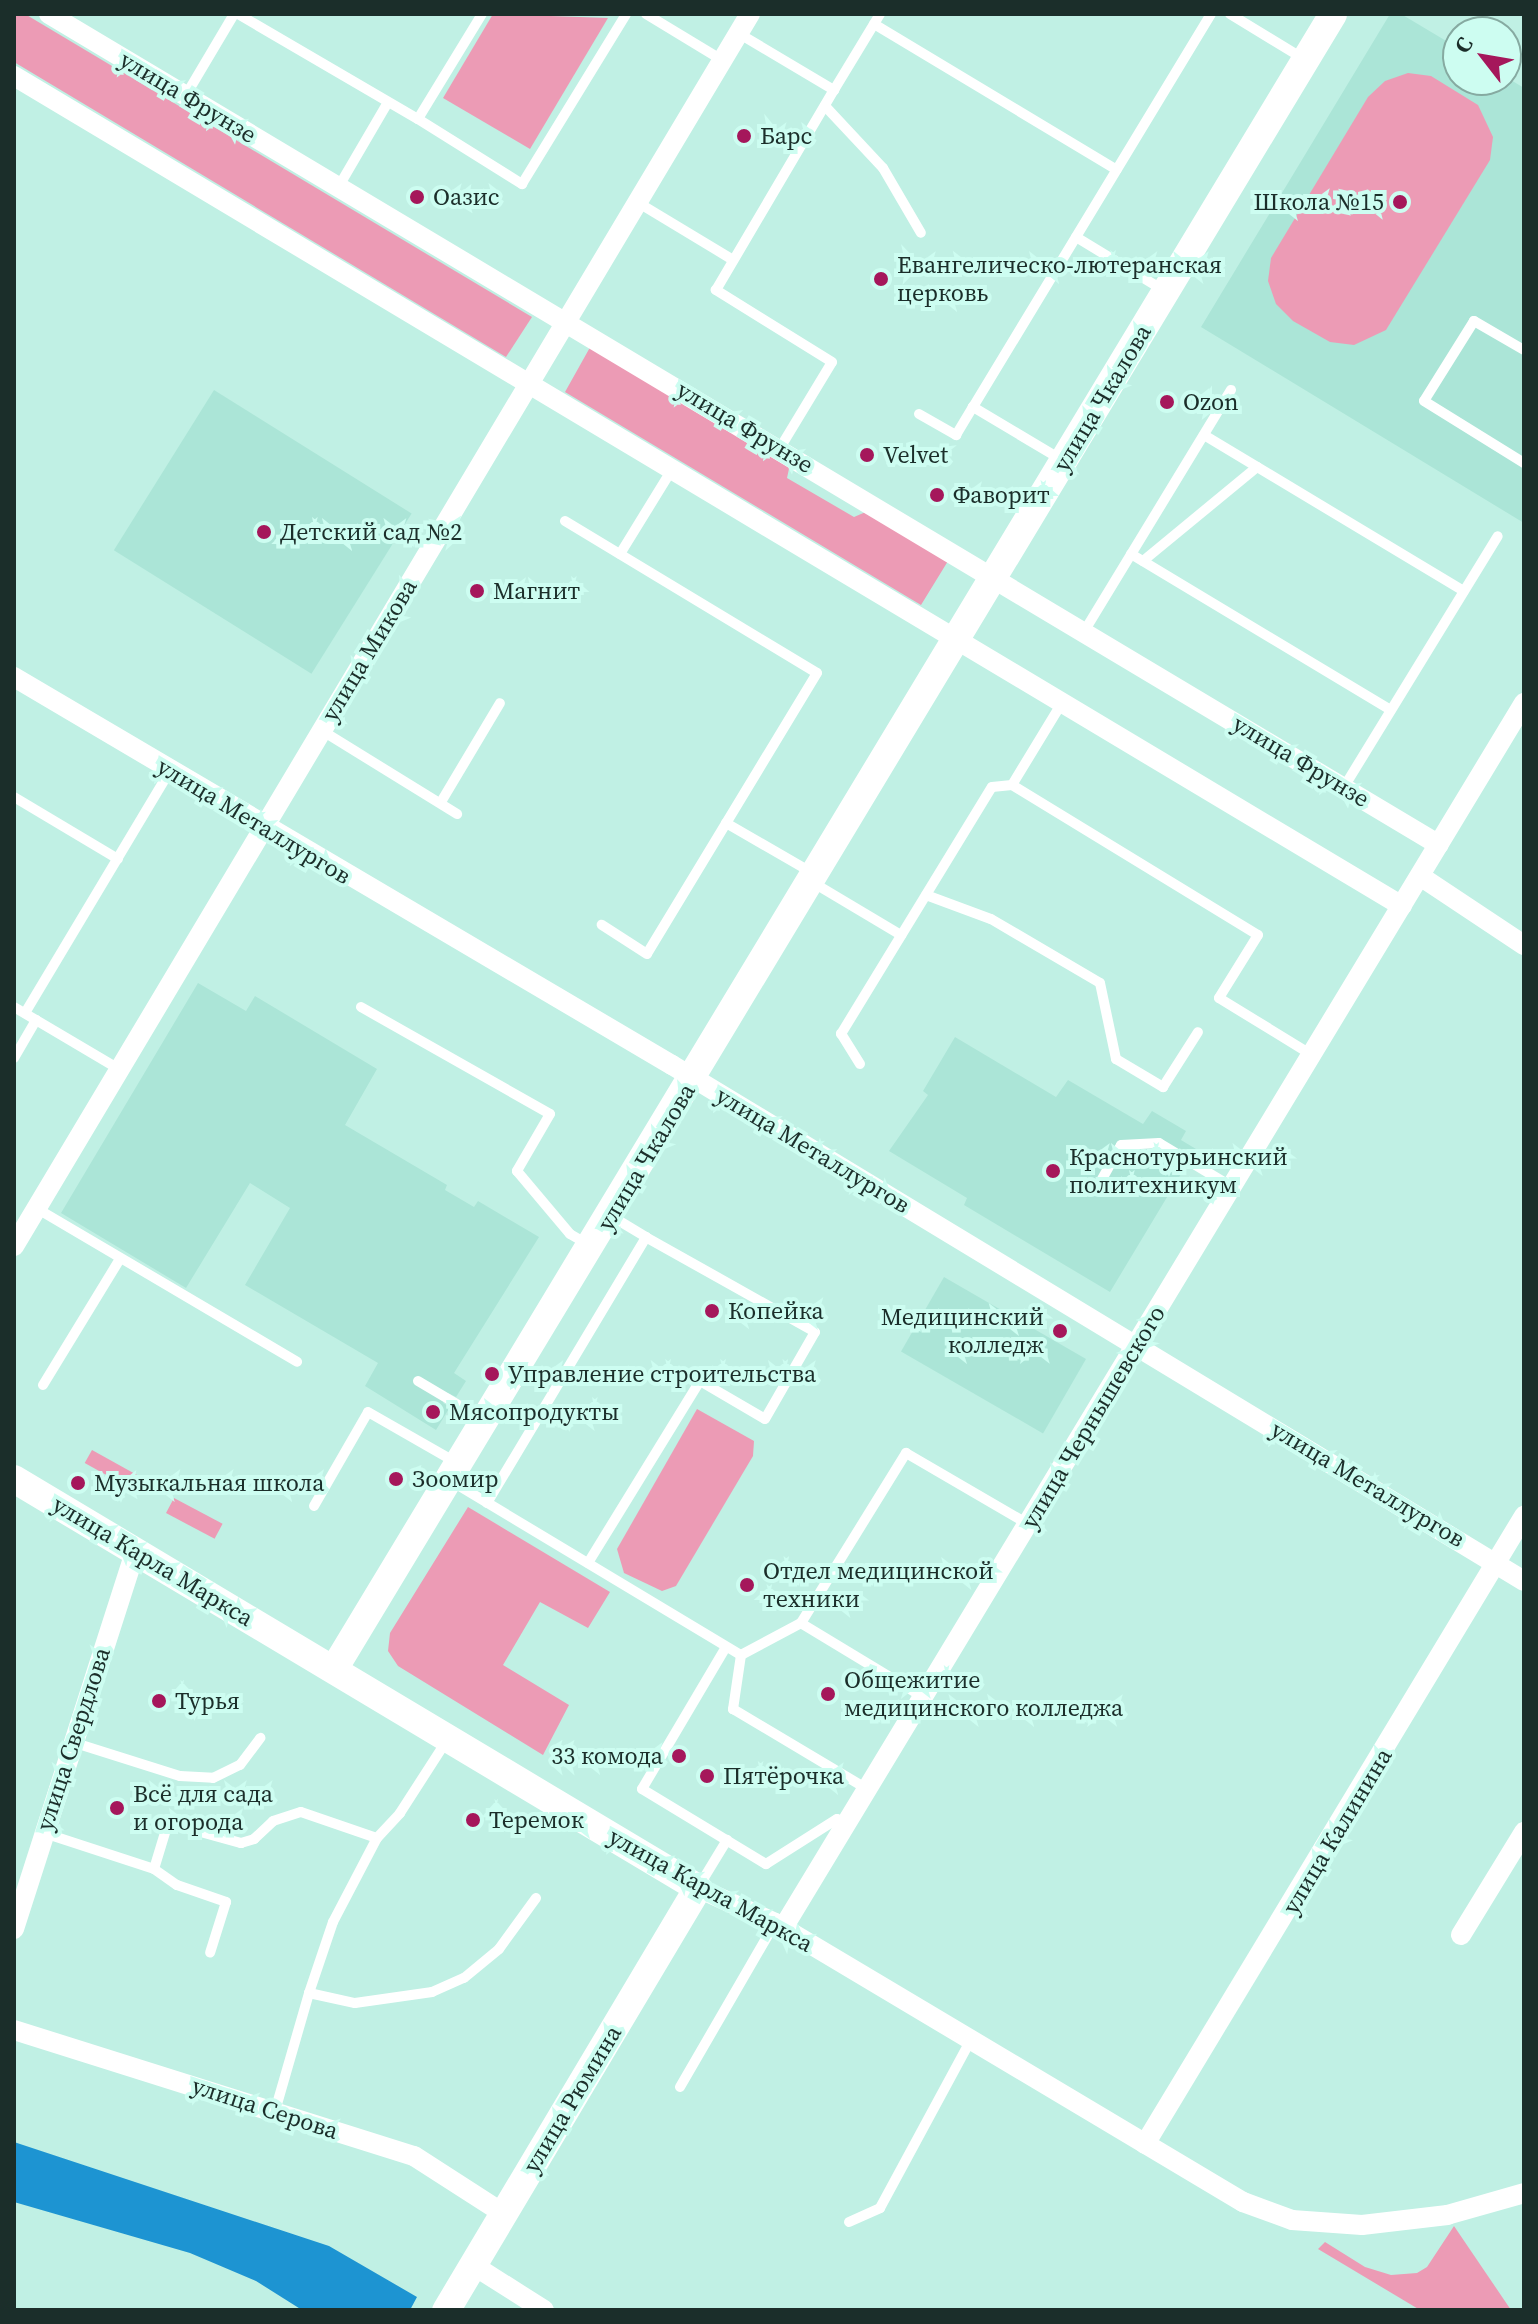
<!DOCTYPE html>
<html>
<head>
<meta charset="utf-8">
<style>
	body { margin:0 }
	#map { position:relative; width:1538px; height:2324px; overflow:hidden; background:#c0f0e4; font-family:"Source Serif 4",serif }
	div>[style] { position:absolute }
	[style*='--x'] { left:calc(var(--x)*1px); top:calc(var(--y)*1px); width:calc(var(--w)*1px); rotate:calc(var(--a)*1deg) }
	.built>* { inset:0; background:#abe5d7; transform-origin:0 0 }
	.green>* { inset:0; background:#ec9bb5; transform-origin:0 0 }
	.water>* { inset:0; background:#1d94d2 }
	.service>* { height:10px; margin:-5px; padding:0 5px; transform-origin:5px; border-radius:5px; background:#fff }
	.minor>* { height:20px; margin:-10px; padding:0 10px; transform-origin:10px; border-radius:10px; background:#fff }
	.secondary>* { height:28px; margin:-14px; padding:0 14px; transform-origin:14px; border-radius:14px; background:#fff }
	.dots>* { width:22px; height:22px; translate:-50% -50%; box-sizing:border-box; border:4px solid #cdfdf1; border-radius:50% }
	span { translate:-50% -50%; white-space:nowrap; text-align:center; line-height:1.15; -webkit-text-stroke:8px #cdfdf1; paint-order:stroke }
	.street-label { font-size:24px; color:#1b2e2a }
	.poi-label { font-size:24px; color:#1b2e2a }
	.left { translate:0 -50%; text-align:left }
	.right { translate:-100% -50%; text-align:right }
	.frame { position:absolute; inset:0; border:16px solid #1b2e2a; pointer-events:none }
	.north { position:absolute; left:1442px; top:16px; width:80px; height:80px; box-sizing:border-box; background:#cdfdf1; border:2px solid #86aaa1; border-radius:50%; rotate:301deg; font-size:22px; font-weight:700; line-height:32px; text-align:center; color:#1b2e2a }
	.north::after { content:''; display:block; margin:auto; width:28px; height:36px; background:#a5175b; clip-path:polygon(50% 0,100% 100%,50% 72%,0 100%) }
</style>
</head>
<body>
<div id="map">
	<div class="built">
		<i style="clip-path:polygon(1390px 14px,1401px 14px,1458px 48px,1458px 80px,1506px 77px,1524px 88px,1524px 523px,1201px 327px)"></i>
		<i style="left:214px;top:390px;width:233px;height:189px;rotate:32deg"></i>
		<i style="clip-path:polygon(198px 983px,246px 1011px,255px 996px,377px 1069px,345px 1125px,447px 1185px,445px 1190px,474px 1207px,478px 1201px,539px 1237px,454px 1373px,466px 1381px,456px 1397px,448px 1393px,443px 1403px,450px 1407px,436px 1430px,365px 1386px,378px 1363px,245px 1285px,290px 1208px,250px 1183px,186px 1288px,61px 1213px)"></i>
		<i style="clip-path:polygon(955px 1037px,1056px 1097px,1068px 1080px,1143px 1124px,1152px 1111px,1186px 1131px,1181px 1140px,1196px 1149px,1110px 1292px,964px 1205px,967px 1198px,889px 1151px,928px 1095px,923px 1091px)"></i>
		<i style="left:944px;top:1277px;width:164px;height:86px;rotate:30deg"></i>
	</div>
	<div class="green">
		<i style="clip-path:polygon(14px 14px,25px 14px,532px 317px,506px 357px,14px 62px)"></i>
		<i style="clip-path:polygon(493px 14px,608px 18px,530px 149px,443px 98px)"></i>
		<i style="clip-path:polygon(1408px 73px,1431px 76px,1478px 105px,1493px 137px,1490px 160px,1386px 330px,1354px 345px,1330px 342px,1293px 321px,1276px 304px,1268px 281px,1271px 258px,1368px 97px,1385px 81px)"></i>
		<i style="clip-path:polygon(593px 342px,790px 464px,787px 478px,854px 517px,868px 511px,948px 561px,921px 605px,565px 392px)"></i>
		<i style="clip-path:polygon(697px 1409px,754px 1441px,753px 1456px,676px 1586px,662px 1591px,624px 1573px,617px 1549px)"></i>
		<i style="left:92px;top:1450px;width:53px;height:15px;rotate:29deg"></i>
		<i style="left:174px;top:1498px;width:55px;height:17px;rotate:28deg"></i>
		<i style="clip-path:polygon(468px 1507px,610px 1592px,588px 1628px,540px 1602px,503px 1665px,569px 1705px,543px 1755px,398px 1666px,388px 1651px,390px 1633px)"></i>
		<i style="clip-path:polygon(1454px 2226px,1511px 2310px,1420px 2310px,1318px 2249px,1325px 2242px,1365px 2267px,1391px 2275px,1417px 2273px,1427px 2267px)"></i>
	</div>
	<div class="water">
		<i style="clip-path:polygon(14px 2142px,329px 2246px,417px 2297px,410px 2310px,302px 2310px,256px 2281px,190px 2253px,14px 2202px)"></i>
	</div>
	<div class="service">
		<i style="--x:238;--y:14;--w:208;--a:30.3"></i>
		<i style="--x:482;--y:14;--w:123;--a:121.4"></i>
		<i style="--x:418;--y:119;--w:123;--a:32"></i>
		<i style="--x:522;--y:184;--w:199;--a:-58.5"></i>
		<i style="--x:646;--y:14;--w:89;--a:31.2"></i>
		<i style="--x:1230;--y:14;--w:87;--a:31.3"></i>
		<i style="--x:874;--y:24;--w:283;--a:31"></i>
		<i style="--x:738;--y:33;--w:112;--a:30.7"></i>
		<i style="--x:834;--y:90;--w:89;--a:-58.8"></i>
		<i style="--x:186;--y:95;--w:94;--a:-59.3"></i>
		<i style="--x:825;--y:106;--w:85;--a:46.9"></i>
		<i style="--x:883;--y:168;--w:75;--a:59.7"></i>
		<i style="--x:339;--y:186;--w:97;--a:-59.7"></i>
		<i style="--x:637;--y:202;--w:112;--a:31.1"></i>
		<i style="--x:1076;--y:237;--w:102;--a:31.3"></i>
		<i style="--x:1524;--y:350;--w:58;--a:-149.9"></i>
		<i style="--x:1474;--y:321;--w:94;--a:122"></i>
		<i style="--x:1424;--y:401;--w:118;--a:31.8"></i>
		<i style="--x:919;--y:414;--w:43;--a:29.6"></i>
		<i style="--x:956;--y:435;--w:33;--a:-59"></i>
		<i style="--x:1204;--y:435;--w:303;--a:31"></i>
		<i style="--x:780;--y:448;--w:100;--a:-58.8"></i>
		<i style="--x:832;--y:362;--w:137;--a:-148.2"></i>
		<i style="--x:716;--y:290;--w:232;--a:-59.5"></i>
		<i style="--x:1062;--y:460;--w:104;--a:-149.2"></i>
		<i style="--x:973;--y:407;--w:459;--a:-58.8"></i>
		<i style="--x:565;--y:521;--w:294;--a:31.1"></i>
		<i style="--x:817;--y:673;--w:328;--a:121.2"></i>
		<i style="--x:647;--y:954;--w:54;--a:-147.2"></i>
		<i style="--x:620;--y:554;--w:97;--a:-58.4"></i>
		<i style="--x:1131;--y:554;--w:303;--a:31"></i>
		<i style="--x:1143;--y:561;--w:148;--a:-39.5"></i>
		<i style="--x:1085;--y:630;--w:281;--a:-58.7"></i>
		<i style="--x:321;--y:730;--w:160;--a:31.7"></i>
		<i style="--x:1012;--y:785;--w:288;--a:31.4"></i>
		<i style="--x:1258;--y:935;--w:74;--a:121.8"></i>
		<i style="--x:1219;--y:998;--w:109;--a:31.5"></i>
		<i style="--x:1344;--y:787;--w:294;--a:-58.5"></i>
		<i style="--x:14;--y:797;--w:121;--a:30.8"></i>
		<i style="--x:441;--y:802;--w:115;--a:-59.2"></i>
		<i style="--x:726;--y:823;--w:98;--a:30"></i>
		<i style="--x:812;--y:882;--w:104;--a:30.8"></i>
		<i style="--x:926;--y:895;--w:69;--a:20.3"></i>
		<i style="--x:991;--y:919;--w:126;--a:30.4"></i>
		<i style="--x:1100;--y:983;--w:78;--a:78.1"></i>
		<i style="--x:1116;--y:1059;--w:55;--a:30.8"></i>
		<i style="--x:1163;--y:1087;--w:65;--a:-57.5"></i>
		<i style="--x:14;--y:1007;--w:122;--a:30.6"></i>
		<i style="--x:361;--y:1007;--w:217;--a:29.5"></i>
		<i style="--x:550;--y:1114;--w:66;--a:120.1"></i>
		<i style="--x:517;--y:1171;--w:82;--a:49.9"></i>
		<i style="--x:570;--y:1234;--w:20;--a:30"></i>
		<i style="--x:25;--y:1013;--w:282;--a:-59.1"></i>
		<i style="--x:14;--y:1058;--w:44;--a:-59.9"></i>
		<i style="--x:860;--y:1064;--w:36;--a:-122"></i>
		<i style="--x:841;--y:1034;--w:289;--a:-58.6"></i>
		<i style="--x:992;--y:787;--w:20;--a:-6"></i>
		<i style="--x:1012;--y:785;--w:92;--a:-58.7"></i>
		<i style="--x:1097;--y:1188;--w:49;--a:-60.8"></i>
		<i style="--x:1121;--y:1145;--w:38;--a:-3"></i>
		<i style="--x:1159;--y:1143;--w:85;--a:31.1"></i>
		<i style="--x:36;--y:1208;--w:303;--a:30.5"></i>
		<i style="--x:418;--y:1381;--w:74;--a:30.7"></i>
		<i style="--x:43;--y:1385;--w:148;--a:-58.6"></i>
		<i style="--x:451;--y:1481;--w:338;--a:31"></i>
		<i style="--x:487;--y:1503;--w:310;--a:-59.1"></i>
		<i style="--x:646;--y:1237;--w:41;--a:-149"></i>
		<i style="--x:314;--y:1506;--w:108;--a:-60.1"></i>
		<i style="--x:368;--y:1412;--w:103;--a:29.8"></i>
		<i style="--x:588;--y:1563;--w:214;--a:-58.4"></i>
		<i style="--x:700;--y:1381;--w:75;--a:30.3"></i>
		<i style="--x:765;--y:1419;--w:100;--a:-60.1"></i>
		<i style="--x:815;--y:1332;--w:194;--a:-150.7"></i>
		<i style="--x:726;--y:1647;--w:165;--a:120.6"></i>
		<i style="--x:642;--y:1789;--w:145;--a:31.2"></i>
		<i style="--x:766;--y:1864;--w:84;--a:-32.4"></i>
		<i style="--x:837;--y:1819;--w:10;--a:29"></i>
		<i style="--x:741;--y:1655;--w:55;--a:98.4"></i>
		<i style="--x:733;--y:1709;--w:156;--a:30.8"></i>
		<i style="--x:741;--y:1655;--w:68;--a:-28.1"></i>
		<i style="--x:923;--y:1697;--w:143;--a:-148.8"></i>
		<i style="--x:801;--y:1623;--w:200;--a:-58.3"></i>
		<i style="--x:906;--y:1453;--w:141;--a:30.2"></i>
		<i style="--x:72;--y:1742;--w:113;--a:17.5"></i>
		<i style="--x:180;--y:1776;--w:33;--a:3"></i>
		<i style="--x:213;--y:1778;--w:30;--a:-26"></i>
		<i style="--x:240;--y:1765;--w:34;--a:-53"></i>
		<i style="--x:44;--y:1833;--w:116;--a:18.1"></i>
		<i style="--x:154;--y:1869;--w:28;--a:35"></i>
		<i style="--x:177;--y:1885;--w:52;--a:19.1"></i>
		<i style="--x:226;--y:1902;--w:53;--a:107.4"></i>
		<i style="--x:154;--y:1869;--w:48;--a:-73.1"></i>
		<i style="--x:168;--y:1823;--w:76;--a:15.3"></i>
		<i style="--x:241;--y:1843;--w:14;--a:-17"></i>
		<i style="--x:254;--y:1839;--w:26;--a:-43"></i>
		<i style="--x:273;--y:1821;--w:29;--a:-18"></i>
		<i style="--x:301;--y:1812;--w:80;--a:18.9"></i>
		<i style="--x:377;--y:1838;--w:34;--a:-47"></i>
		<i style="--x:400;--y:1813;--w:87;--a:-57.2"></i>
		<i style="--x:699;--y:1886;--w:54;--a:-58.7"></i>
		<i style="--x:309;--y:1993;--w:75;--a:-71.3"></i>
		<i style="--x:333;--y:1922;--w:95;--a:-62.4"></i>
		<i style="--x:680;--y:2087;--w:190;--a:-59.9"></i>
		<i style="--x:275;--y:2111;--w:123;--a:-73.9"></i>
		<i style="--x:309;--y:1993;--w:47;--a:12.3"></i>
		<i style="--x:355;--y:2003;--w:78;--a:-8.1"></i>
		<i style="--x:432;--y:1992;--w:35;--a:-24"></i>
		<i style="--x:464;--y:1978;--w:45;--a:-39.6"></i>
		<i style="--x:499;--y:1949;--w:63;--a:-54"></i>
		<i style="--x:849;--y:2222;--w:34;--a:-24"></i>
		<i style="--x:880;--y:2208;--w:191;--a:-61.6"></i>
	</div>
	<div class="minor">
		<i style="--x:49;--y:14;--w:1619;--a:30.87"></i>
		<i style="--x:14;--y:76;--w:1617;--a:30.88"></i>
		<i style="--x:14;--y:677;--w:764;--a:30.53"></i>
		<i style="--x:672;--y:1065;--w:996;--a:31.2"></i>
		<i style="--x:1420;--y:876;--w:125;--a:33.6"></i>
		<i style="--x:14;--y:1246;--w:1435;--a:-59.15"></i>
		<i style="--x:698;--y:1888;--w:85;--a:24.4"></i>
		<i style="--x:775;--y:1923;--w:545;--a:30.8"></i>
		<i style="--x:1243;--y:2202;--w:52;--a:20.2"></i>
		<i style="--x:1292;--y:2220;--w:70;--a:4.1"></i>
		<i style="--x:1362;--y:2225;--w:86;--a:-6.7"></i>
		<i style="--x:1447;--y:2215;--w:80;--a:-15.9"></i>
		<i style="--x:783;--y:1928;--w:1432;--a:-58.83"></i>
		<i style="--x:14;--y:1929;--w:397;--a:-72.2"></i>
		<i style="--x:1461;--y:1935;--w:121;--a:-58.5"></i>
		<i style="--x:14;--y:2030;--w:419;--a:17.5"></i>
		<i style="--x:414;--y:2156;--w:107;--a:32.8"></i>
		<i style="--x:1145;--y:2144;--w:734;--a:-58.89"></i>
		<i style="--x:473;--y:2265;--w:84;--a:32.4"></i>
	</div>
	<div class="secondary">
		<i style="--x:14;--y:1479;--w:797;--a:30.88"></i>
		<i style="--x:698;--y:1888;--w:492;--a:120.8"></i>
		<i style="--x:334;--y:1669;--w:1933;--a:-58.88"></i>
	</div>
	<div class="dots">
		<i style="left:744px;top:136px;background:#a5175b"></i>
		<i style="left:417px;top:197px;background:#a5175b"></i>
		<i style="left:1400px;top:202px;background:#a5175b"></i>
		<i style="left:881px;top:279px;background:#a5175b"></i>
		<i style="left:1167px;top:402px;background:#a5175b"></i>
		<i style="left:867px;top:455px;background:#a5175b"></i>
		<i style="left:937px;top:495px;background:#a5175b"></i>
		<i style="left:264px;top:532px;background:#a5175b"></i>
		<i style="left:477px;top:591px;background:#a5175b"></i>
		<i style="left:1053px;top:1171px;background:#a5175b"></i>
		<i style="left:712px;top:1311px;background:#a5175b"></i>
		<i style="left:1060px;top:1331px;background:#a5175b"></i>
		<i style="left:492px;top:1374px;background:#a5175b"></i>
		<i style="left:433px;top:1412px;background:#a5175b"></i>
		<i style="left:396px;top:1479px;background:#a5175b"></i>
		<i style="left:78px;top:1483px;background:#a5175b"></i>
		<i style="left:747px;top:1585px;background:#a5175b"></i>
		<i style="left:828px;top:1694px;background:#a5175b"></i>
		<i style="left:159px;top:1701px;background:#a5175b"></i>
		<i style="left:679px;top:1756px;background:#a5175b"></i>
		<i style="left:707px;top:1776px;background:#a5175b"></i>
		<i style="left:117px;top:1808px;background:#a5175b"></i>
		<i style="left:473px;top:1820px;background:#a5175b"></i>
	</div>
	<div class="street-label">
		<span style="left:188px;top:97px;rotate:31deg">улица Фрунзе</span>
		<span style="left:1102px;top:398px;rotate:-59deg">улица Чкалова</span>
		<span style="left:745px;top:427px;rotate:31deg">улица Фрунзе</span>
		<span style="left:369px;top:650px;rotate:-59deg">улица Микова</span>
		<span style="left:1301px;top:761px;rotate:31deg">улица Фрунзе</span>
		<span style="left:254px;top:821px;rotate:31deg">улица Металлургов</span>
		<span style="left:813px;top:1150px;rotate:31deg">улица Металлургов</span>
		<span style="left:646px;top:1157px;rotate:-59deg">улица Чкалова</span>
		<span style="left:1093px;top:1417px;rotate:-59deg">улица Чернышевского</span>
		<span style="left:1368px;top:1484px;rotate:31deg">улица Металлургов</span>
		<span style="left:153px;top:1561px;rotate:31deg">улица Карла Маркса</span>
		<span style="left:73px;top:1739px;rotate:-72deg">улица Свердлова</span>
		<span style="left:1337px;top:1831px;rotate:-59deg">улица Калинина</span>
		<span style="left:711px;top:1890px;rotate:29deg">улица Карла Маркса</span>
		<span style="left:572px;top:2099px;rotate:-59deg">улица Рюмина</span>
		<span style="left:265px;top:2108px;rotate:18deg">улица Серова</span>
	</div>
	<div class="poi-label">
		<span class="left" style="left:760px;top:136px">Барс</span>
		<span class="left" style="left:433px;top:197px">Оазис</span>
		<span class="right" style="left:1384px;top:202px">Школа №15</span>
		<span class="left" style="left:897px;top:279px">Евангелическо-лютеранская<br>церковь</span>
		<span class="left" style="left:1183px;top:402px">Ozon</span>
		<span class="left" style="left:883px;top:455px">Velvet</span>
		<span class="left" style="left:953px;top:495px">Фаворит</span>
		<span class="left" style="left:280px;top:532px">Детский сад №2</span>
		<span class="left" style="left:493px;top:591px">Магнит</span>
		<span class="left" style="left:1069px;top:1171px">Краснотурьинский<br>политехникум</span>
		<span class="left" style="left:728px;top:1311px">Копейка</span>
		<span class="right" style="left:1044px;top:1331px">Медицинский<br>колледж</span>
		<span class="left" style="left:508px;top:1374px">Управление строительства</span>
		<span class="left" style="left:449px;top:1412px">Мясопродукты</span>
		<span class="left" style="left:412px;top:1479px">Зоомир</span>
		<span class="left" style="left:94px;top:1483px">Музыкальная школа</span>
		<span class="left" style="left:763px;top:1585px">Отдел медицинской<br>техники</span>
		<span class="left" style="left:844px;top:1694px">Общежитие<br>медицинского колледжа</span>
		<span class="left" style="left:175px;top:1701px">Турья</span>
		<span class="right" style="left:663px;top:1756px">33 комода</span>
		<span class="left" style="left:723px;top:1776px">Пятёрочка</span>
		<span class="left" style="left:133px;top:1808px">Всё для сада<br>и огорода</span>
		<span class="left" style="left:489px;top:1820px">Теремок</span>
	</div>
	<div class="frame"></div>
	<div class="north">С</div>
</div>
</body>
</html>
